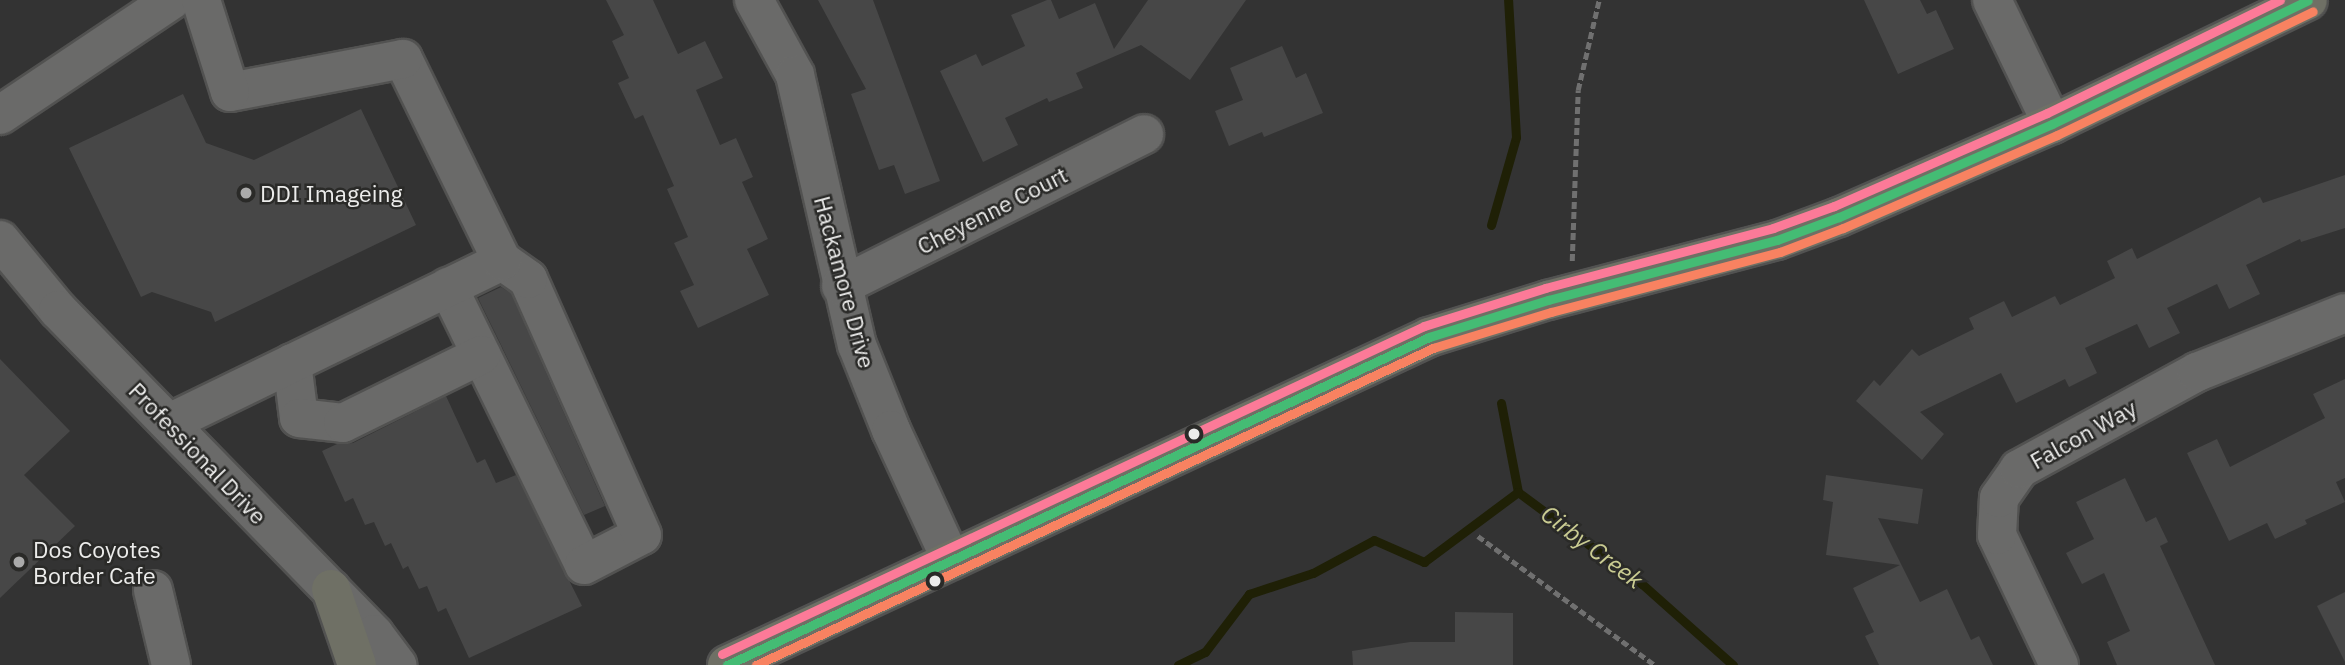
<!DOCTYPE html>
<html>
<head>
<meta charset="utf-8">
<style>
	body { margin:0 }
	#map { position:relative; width:2345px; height:665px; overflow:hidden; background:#333; font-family:"IBM Plex Sans",sans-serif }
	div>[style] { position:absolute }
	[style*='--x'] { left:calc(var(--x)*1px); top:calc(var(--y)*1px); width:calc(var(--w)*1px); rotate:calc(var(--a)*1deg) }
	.stream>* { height:9px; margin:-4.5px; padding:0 4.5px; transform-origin:4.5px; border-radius:4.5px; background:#1f2006 }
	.building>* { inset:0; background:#474747 }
	.path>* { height:4.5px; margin-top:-2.25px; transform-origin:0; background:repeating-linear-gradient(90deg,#707070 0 7px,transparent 0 10.5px) }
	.roads { filter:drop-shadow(2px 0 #525251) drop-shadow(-2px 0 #525251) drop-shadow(0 2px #525251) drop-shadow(0 -2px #525251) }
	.minor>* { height:38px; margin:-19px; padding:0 19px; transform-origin:19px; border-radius:19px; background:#6a6a69 }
	.major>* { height:38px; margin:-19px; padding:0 19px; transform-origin:19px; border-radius:19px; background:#6f7065 }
	.bus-1>* { height:9px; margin:-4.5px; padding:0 4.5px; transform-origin:4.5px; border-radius:4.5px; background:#44bc74 }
	.bus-2>* { height:9px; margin:-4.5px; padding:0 4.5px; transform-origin:4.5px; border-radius:4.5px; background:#f88261 }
	.bus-3>* { height:9px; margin:-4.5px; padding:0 4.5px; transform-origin:4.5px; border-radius:4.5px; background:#fc7a98 }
	.dots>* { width:19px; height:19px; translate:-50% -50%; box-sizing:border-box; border:4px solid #2a2a28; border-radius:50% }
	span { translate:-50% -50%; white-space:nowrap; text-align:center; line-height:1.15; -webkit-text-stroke:5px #2a2a28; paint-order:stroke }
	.poi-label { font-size:23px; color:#ececeb }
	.left { translate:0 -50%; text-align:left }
	.street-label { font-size:23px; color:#ececeb }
	.water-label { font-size:24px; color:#cacc92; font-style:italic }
</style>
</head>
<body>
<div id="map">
	<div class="stream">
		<i style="--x:1491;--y:225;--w:91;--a:-74.1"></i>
		<i style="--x:1516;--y:137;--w:137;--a:-93.3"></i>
		<i style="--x:1501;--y:403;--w:91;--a:79.2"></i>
		<i style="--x:1518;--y:492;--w:154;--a:36.6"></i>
		<i style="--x:1642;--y:584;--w:122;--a:41.7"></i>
		<i style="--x:1178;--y:665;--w:30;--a:-26"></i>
		<i style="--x:1205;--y:652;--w:73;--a:-52.8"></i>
		<i style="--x:1249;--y:594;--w:67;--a:-18.2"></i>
		<i style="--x:1313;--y:573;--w:69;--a:-28.4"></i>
		<i style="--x:1374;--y:540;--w:55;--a:23.7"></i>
		<i style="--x:1424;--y:562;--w:117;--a:-36.7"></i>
	</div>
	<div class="building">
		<i style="clip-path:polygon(606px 0,653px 0,678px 54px,705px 41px,723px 78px,696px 90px,720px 145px,736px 138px,753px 177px,742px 182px,768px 239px,747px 249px,769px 295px,698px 328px,680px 291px,694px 285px,674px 243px,688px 237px,667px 189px,674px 186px,643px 115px,635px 119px,618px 83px,629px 78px,612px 41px,624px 35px)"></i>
		<i style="clip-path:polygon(818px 0,873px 0,940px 181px,905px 194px,894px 165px,879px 170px,851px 94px,866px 89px)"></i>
		<i style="clip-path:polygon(1047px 0,1051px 0,1059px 19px,1095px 3px,1114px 49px,1148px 0,1246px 0,1190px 80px,1141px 45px,1076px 73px,1083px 88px,1049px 102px,1047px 98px,1005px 118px,1018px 145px,983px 162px,940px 71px,976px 54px,982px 66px,1025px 46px,1011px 15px)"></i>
		<i style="clip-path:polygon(1864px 0,1920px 0,1927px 14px,1936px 10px,1954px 49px,1898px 74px)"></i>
		<i style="clip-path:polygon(1282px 46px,1296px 78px,1306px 73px,1323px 113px,1264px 137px,1262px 132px,1229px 146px,1215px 111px,1243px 100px,1230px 68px)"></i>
		<i style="clip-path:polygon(183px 94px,206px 143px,254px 160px,361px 109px,416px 225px,215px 322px,211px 312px,152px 292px,141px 297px,69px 148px)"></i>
		<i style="clip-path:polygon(2345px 175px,2345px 228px,2301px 242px,2300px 239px,2246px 265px,2260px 294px,2229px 309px,2217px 284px,2167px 308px,2180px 333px,2149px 348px,2137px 324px,2085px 348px,2097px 373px,2069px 387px,2065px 379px,2016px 403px,2001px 373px,1920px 412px,1944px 434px,1922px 460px,1856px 401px,1874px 380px,1880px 386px,1912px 349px,1919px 356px,1974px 329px,1969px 318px,2004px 301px,2012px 317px,2055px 296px,2060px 305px,2115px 278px,2107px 261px,2132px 248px,2137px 259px,2260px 197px,2263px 203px)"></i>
		<i style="clip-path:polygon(501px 287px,511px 293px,605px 506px,584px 515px,478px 298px)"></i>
		<i style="clip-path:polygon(0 359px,70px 431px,24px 475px,75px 526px,0 598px)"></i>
		<i style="clip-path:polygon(2345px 379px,2345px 478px,2336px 482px,2345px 502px,2305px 520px,2307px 524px,2275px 539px,2267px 523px,2229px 541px,2187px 453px,2217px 439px,2230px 467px,2325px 418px,2313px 394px)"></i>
		<i style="clip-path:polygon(446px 396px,477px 463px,485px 459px,496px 483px,516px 475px,582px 606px,469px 658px,446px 608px,438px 612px,427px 586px,419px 589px,408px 566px,403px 569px,391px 543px,385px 546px,374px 522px,365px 525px,353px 498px,345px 502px,322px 451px,337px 444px,353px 443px)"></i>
		<i style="clip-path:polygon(1826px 475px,1923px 489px,1918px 524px,1878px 518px,1920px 602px,1947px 589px,1971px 640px,1979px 636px,1993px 665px,1879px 665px,1865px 636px,1874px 632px,1853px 588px,1900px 565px,1826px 555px,1833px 502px,1823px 500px)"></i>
		<i style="clip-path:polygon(2125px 478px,2146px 522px,2156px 517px,2168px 542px,2160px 546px,2215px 665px,2117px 665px,2107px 642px,2130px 631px,2104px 573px,2082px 584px,2066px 553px,2094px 539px,2076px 502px)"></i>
		<i style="clip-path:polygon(2345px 592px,2345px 662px,2317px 606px)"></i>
		<i style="clip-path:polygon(1455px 612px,1513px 613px,1513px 665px,1353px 665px,1352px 651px,1410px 642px,1455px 642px)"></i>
	</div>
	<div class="path">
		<i style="--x:1572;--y:261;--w:171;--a:-88"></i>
		<i style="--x:1578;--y:90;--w:92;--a:-76.9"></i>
		<i style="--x:1478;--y:536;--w:219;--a:36.1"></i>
	</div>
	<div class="roads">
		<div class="minor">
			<i style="--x:754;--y:0;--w:85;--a:61.3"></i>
			<i style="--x:795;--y:75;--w:277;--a:77.1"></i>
			<i style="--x:857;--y:345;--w:92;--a:68.2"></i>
			<i style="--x:891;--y:430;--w:143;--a:65.2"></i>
			<i style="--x:1992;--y:0;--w:138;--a:64.2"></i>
			<i style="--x:0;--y:115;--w:207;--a:-33.8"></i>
			<i style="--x:0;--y:240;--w:91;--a:50.4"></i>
			<i style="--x:58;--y:310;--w:453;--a:45.7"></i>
			<i style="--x:374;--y:634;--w:39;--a:53"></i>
			<i style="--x:841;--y:286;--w:339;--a:-26.6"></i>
			<i style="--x:448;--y:287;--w:309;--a:63.9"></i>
			<i style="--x:584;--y:565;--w:65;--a:-27.3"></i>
			<i style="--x:642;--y:535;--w:280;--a:-114"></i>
			<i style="--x:528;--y:279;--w:32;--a:-145"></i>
			<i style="--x:292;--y:363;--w:55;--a:82.7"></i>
			<i style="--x:299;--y:418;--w:44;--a:6.5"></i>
			<i style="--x:343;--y:423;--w:154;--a:-26.2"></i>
			<i style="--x:171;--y:422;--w:368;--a:-25.9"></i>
			<i style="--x:502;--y:261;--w:225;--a:-116.1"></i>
			<i style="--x:403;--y:59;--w:176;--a:169.2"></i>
			<i style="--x:230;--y:92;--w:96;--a:-107.5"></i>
			<i style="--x:153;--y:590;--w:77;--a:76.5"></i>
			<i style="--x:2059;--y:665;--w:144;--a:-115.5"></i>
			<i style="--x:1997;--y:535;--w:37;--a:-87"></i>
			<i style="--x:1999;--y:498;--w:35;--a:-55"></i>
			<i style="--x:2019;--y:469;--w:203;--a:-28.6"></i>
			<i style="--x:2197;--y:372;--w:159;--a:-21.7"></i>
		</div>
		<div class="major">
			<i style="--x:331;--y:589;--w:80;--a:71.1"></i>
			<i style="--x:727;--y:665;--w:775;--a:-25.04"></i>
			<i style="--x:1429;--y:337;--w:125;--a:-17.3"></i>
			<i style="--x:1548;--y:300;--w:237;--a:-14.7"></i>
			<i style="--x:1777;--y:240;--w:66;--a:-20.4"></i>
			<i style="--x:1839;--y:217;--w:232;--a:-23.6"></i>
			<i style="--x:2052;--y:124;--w:284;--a:-25.8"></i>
		</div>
	</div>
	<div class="bus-1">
		<i style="--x:727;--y:665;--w:775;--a:-25.04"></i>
		<i style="--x:1429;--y:337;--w:125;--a:-17.3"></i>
		<i style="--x:1548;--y:300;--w:237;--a:-14.7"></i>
		<i style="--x:1777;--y:240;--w:66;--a:-20.4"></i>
		<i style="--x:1839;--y:217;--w:232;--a:-23.6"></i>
		<i style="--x:2052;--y:124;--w:284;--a:-25.8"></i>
	</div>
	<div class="bus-2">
		<i style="--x:756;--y:665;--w:748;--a:-25.09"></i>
		<i style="--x:1433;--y:348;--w:123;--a:-17"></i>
		<i style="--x:1551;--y:312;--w:237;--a:-14.7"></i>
		<i style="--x:1780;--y:252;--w:67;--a:-20.9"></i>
		<i style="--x:1843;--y:228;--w:233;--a:-23.5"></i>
		<i style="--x:2057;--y:135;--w:284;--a:-25.8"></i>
	</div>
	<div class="bus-3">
		<i style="--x:722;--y:654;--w:775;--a:-25.04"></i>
		<i style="--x:1424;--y:326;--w:127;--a:-17.4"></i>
		<i style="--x:1545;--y:288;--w:236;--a:-14.7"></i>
		<i style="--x:1773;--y:228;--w:65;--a:-19.8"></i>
		<i style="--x:1834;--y:206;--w:232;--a:-23.6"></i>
		<i style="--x:2047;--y:113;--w:259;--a:-25.9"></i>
	</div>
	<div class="dots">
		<i style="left:246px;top:193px;background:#ababab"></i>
		<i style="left:1194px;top:434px;background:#ececeb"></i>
		<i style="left:19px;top:562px;background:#ababab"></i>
		<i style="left:935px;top:581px;background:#ececeb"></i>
	</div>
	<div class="poi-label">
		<span class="left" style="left:260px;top:193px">DDI Imageing</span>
		<span class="left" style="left:33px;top:562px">Dos Coyotes<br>Border Cafe</span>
	</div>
	<div class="street-label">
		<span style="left:992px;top:210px;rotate:-27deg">Cheyenne Court</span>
		<span style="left:845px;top:282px;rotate:75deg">Hackamore Drive</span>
		<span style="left:2083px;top:434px;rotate:-29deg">Falcon Way</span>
		<span style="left:198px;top:453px;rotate:46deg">Professional Drive</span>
	</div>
	<div class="water-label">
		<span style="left:1592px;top:547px;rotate:37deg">Cirby Creek</span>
	</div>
</div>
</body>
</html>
